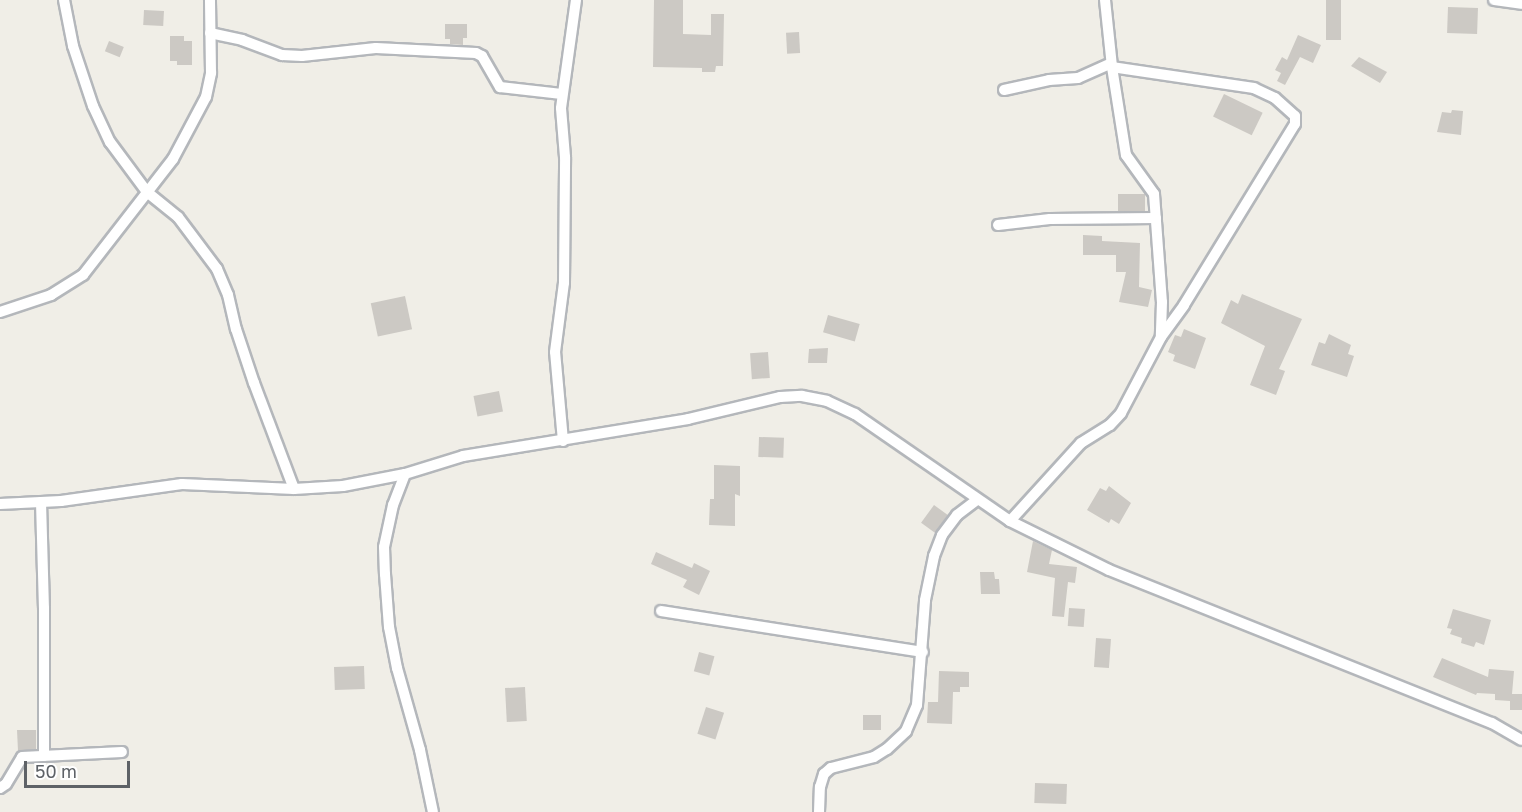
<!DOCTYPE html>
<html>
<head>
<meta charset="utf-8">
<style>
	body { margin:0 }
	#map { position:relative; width:1522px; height:812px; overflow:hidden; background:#f0eee7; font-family:"Golos Text",sans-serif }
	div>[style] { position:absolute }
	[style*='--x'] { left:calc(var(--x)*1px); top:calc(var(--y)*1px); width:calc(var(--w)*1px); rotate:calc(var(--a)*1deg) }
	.building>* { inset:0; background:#ccc9c4; transform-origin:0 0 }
	.roads { filter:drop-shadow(2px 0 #b4b7bb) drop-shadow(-2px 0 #b4b7bb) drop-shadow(0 2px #b4b7bb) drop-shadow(0 -2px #b4b7bb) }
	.street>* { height:10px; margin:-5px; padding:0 5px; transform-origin:5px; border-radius:5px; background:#fff }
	span { translate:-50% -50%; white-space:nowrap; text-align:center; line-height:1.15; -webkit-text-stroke:6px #fff; paint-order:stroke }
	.scale { position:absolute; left:24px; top:761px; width:106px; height:27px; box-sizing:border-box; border:3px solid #5e6267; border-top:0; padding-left:8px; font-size:18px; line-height:21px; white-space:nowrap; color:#5e6267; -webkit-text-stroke:4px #fff; paint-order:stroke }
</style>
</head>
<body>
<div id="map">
	<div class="building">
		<i style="clip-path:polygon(654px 0,683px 0,683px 34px,711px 35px,711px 14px,724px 14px,723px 66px,716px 66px,715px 72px,702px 72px,702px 68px,653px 67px)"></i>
		<i style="left:1326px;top:0;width:15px;height:40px"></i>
		<i style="left:1448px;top:7px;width:30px;height:26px;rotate:2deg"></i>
		<i style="left:144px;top:10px;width:20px;height:15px;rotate:3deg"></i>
		<i style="clip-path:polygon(445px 24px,467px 24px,467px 38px,463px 38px,463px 45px,450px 44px,450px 39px,445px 39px)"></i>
		<i style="left:799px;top:32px;width:21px;height:13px;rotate:87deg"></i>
		<i style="clip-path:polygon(1298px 35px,1321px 45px,1313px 63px,1300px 57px,1285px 85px,1277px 81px,1281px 73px,1275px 70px,1282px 57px,1287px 60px)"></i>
		<i style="clip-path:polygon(170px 36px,184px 36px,184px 41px,192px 41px,192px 65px,177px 65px,177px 61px,170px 61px)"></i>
		<i style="left:109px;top:41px;width:16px;height:11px;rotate:22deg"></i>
		<i style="clip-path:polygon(1359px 57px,1387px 72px,1380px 83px,1351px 66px)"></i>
		<i style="left:1224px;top:94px;width:43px;height:25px;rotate:26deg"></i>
		<i style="clip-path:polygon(1452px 110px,1463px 111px,1461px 135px,1437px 132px,1442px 112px,1451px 113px)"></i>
		<i style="left:1118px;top:194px;width:27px;height:17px"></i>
		<i style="clip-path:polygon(1083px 235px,1102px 236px,1102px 241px,1140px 243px,1139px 287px,1152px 290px,1148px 307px,1119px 302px,1126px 272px,1116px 272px,1116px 255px,1083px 255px)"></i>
		<i style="clip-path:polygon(1242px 294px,1302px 319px,1279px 369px,1285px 371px,1276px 395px,1250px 385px,1265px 346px,1221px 323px,1231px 300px,1238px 304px)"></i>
		<i style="left:405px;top:296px;width:34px;height:35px;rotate:78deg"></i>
		<i style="left:828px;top:315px;width:33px;height:18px;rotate:16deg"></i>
		<i style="clip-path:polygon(1184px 329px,1206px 338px,1195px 369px,1173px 361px,1175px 355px,1168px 352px,1175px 335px,1181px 337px)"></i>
		<i style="clip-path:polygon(1329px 334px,1351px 345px,1348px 354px,1354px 356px,1347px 377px,1311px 365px,1319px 342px,1325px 344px)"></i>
		<i style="clip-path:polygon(828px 348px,827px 363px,808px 363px,809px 349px)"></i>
		<i style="left:768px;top:352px;width:26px;height:18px;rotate:86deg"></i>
		<i style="left:499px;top:391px;width:21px;height:26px;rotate:79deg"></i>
		<i style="left:759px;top:437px;width:25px;height:20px;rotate:2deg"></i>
		<i style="clip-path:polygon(714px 465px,740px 466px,740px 496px,735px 494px,735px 526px,709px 525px,710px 499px,714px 499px)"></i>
		<i style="clip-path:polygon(1109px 486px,1131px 503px,1119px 524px,1111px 519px,1109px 523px,1087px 510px,1100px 488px,1106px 491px)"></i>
		<i style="left:934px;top:505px;width:17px;height:22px;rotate:36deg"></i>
		<i style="clip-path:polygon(1033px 541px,1052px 550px,1049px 564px,1077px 567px,1075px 583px,1068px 582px,1064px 617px,1052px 616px,1055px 578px,1027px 572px)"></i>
		<i style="clip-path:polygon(656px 552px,692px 568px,694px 563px,710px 571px,699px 595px,683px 587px,687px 580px,651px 564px)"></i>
		<i style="clip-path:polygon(980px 572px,994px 572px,995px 579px,999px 579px,1000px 594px,981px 594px)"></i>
		<i style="left:1069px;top:608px;width:16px;height:18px;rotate:4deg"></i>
		<i style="clip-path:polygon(1453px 609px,1491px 620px,1484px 645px,1476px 642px,1474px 647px,1461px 643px,1462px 638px,1450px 634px,1452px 629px,1447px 628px)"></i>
		<i style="left:1096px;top:638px;width:15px;height:29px;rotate:4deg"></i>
		<i style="left:699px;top:652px;width:16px;height:20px;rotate:15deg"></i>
		<i style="clip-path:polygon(1442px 658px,1488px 677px,1489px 669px,1514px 671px,1512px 694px,1522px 694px,1522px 710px,1510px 710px,1510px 701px,1495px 700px,1495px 694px,1477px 693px,1476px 695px,1433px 677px)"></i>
		<i style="left:364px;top:666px;width:23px;height:30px;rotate:88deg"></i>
		<i style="clip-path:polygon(939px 671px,969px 672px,969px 687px,960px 687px,960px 692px,953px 692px,952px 724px,927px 723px,928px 702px,938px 702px)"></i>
		<i style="left:525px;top:687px;width:34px;height:20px;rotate:87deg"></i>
		<i style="left:706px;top:707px;width:19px;height:28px;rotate:18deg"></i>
		<i style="left:863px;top:715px;width:18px;height:15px"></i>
		<i style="clip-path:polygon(17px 730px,36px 730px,36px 749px,18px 751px)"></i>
		<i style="left:1035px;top:783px;width:32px;height:20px;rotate:2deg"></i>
	</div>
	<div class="roads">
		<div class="street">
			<i style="--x:64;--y:0;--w:47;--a:78.9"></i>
			<i style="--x:73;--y:46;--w:63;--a:71.6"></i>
			<i style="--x:93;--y:106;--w:40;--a:65"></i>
			<i style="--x:110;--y:142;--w:62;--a:53.5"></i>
			<i style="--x:147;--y:192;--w:40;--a:39"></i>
			<i style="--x:178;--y:217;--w:65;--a:53.1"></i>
			<i style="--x:217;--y:269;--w:28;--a:67"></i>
			<i style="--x:228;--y:295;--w:35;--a:77"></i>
			<i style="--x:236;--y:329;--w:57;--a:71.6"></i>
			<i style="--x:254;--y:383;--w:113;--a:69.3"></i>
			<i style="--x:1105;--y:0;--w:67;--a:84"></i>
			<i style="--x:1112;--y:67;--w:89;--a:81"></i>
			<i style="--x:1126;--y:155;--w:48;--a:54.3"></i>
			<i style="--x:1154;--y:194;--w:108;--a:85.8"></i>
			<i style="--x:1162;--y:302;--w:34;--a:92"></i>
			<i style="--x:1494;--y:0;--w:28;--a:8"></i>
			<i style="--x:210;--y:33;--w:33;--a:12"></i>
			<i style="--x:242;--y:40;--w:43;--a:20.6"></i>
			<i style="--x:282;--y:55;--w:20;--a:3"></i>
			<i style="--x:302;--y:56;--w:74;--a:-6.2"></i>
			<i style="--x:376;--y:48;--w:100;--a:2.9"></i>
			<i style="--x:476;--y:53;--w:7;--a:27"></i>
			<i style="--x:482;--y:56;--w:36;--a:60"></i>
			<i style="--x:500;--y:87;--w:62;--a:6.4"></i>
			<i style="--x:1004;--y:90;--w:46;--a:-12.5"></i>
			<i style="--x:1049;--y:80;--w:29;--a:-4"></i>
			<i style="--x:1078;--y:78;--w:36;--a:-24"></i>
			<i style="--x:998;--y:225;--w:52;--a:-6.6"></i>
			<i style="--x:1050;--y:219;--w:106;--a:-0.5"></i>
			<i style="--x:0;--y:312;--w:54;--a:-18.4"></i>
			<i style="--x:51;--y:295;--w:38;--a:-32"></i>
			<i style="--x:83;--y:275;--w:147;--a:-52.2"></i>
			<i style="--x:173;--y:159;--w:70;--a:-62"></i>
			<i style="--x:206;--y:97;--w:25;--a:-78"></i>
			<i style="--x:211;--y:73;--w:73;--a:-90.8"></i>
			<i style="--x:563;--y:441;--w:89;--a:-95.1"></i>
			<i style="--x:555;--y:352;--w:70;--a:-82.6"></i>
			<i style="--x:564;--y:283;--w:126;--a:-89.5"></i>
			<i style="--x:565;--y:157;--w:49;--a:-94.7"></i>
			<i style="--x:561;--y:108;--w:109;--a:-82.1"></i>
			<i style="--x:405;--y:474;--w:33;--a:111"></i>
			<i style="--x:393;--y:505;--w:43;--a:102.1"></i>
			<i style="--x:384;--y:547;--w:27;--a:88"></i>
			<i style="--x:385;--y:574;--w:53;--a:85.7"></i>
			<i style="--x:389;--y:627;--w:42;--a:79"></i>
			<i style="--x:397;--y:668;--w:85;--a:74.3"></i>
			<i style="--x:420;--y:750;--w:63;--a:78.2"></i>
			<i style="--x:41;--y:502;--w:106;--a:88.4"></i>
			<i style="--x:44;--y:608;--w:148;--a:90"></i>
			<i style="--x:0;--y:504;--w:61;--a:-2.8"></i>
			<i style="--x:61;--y:501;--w:122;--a:-8"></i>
			<i style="--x:182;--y:484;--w:112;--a:2.6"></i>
			<i style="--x:294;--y:489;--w:49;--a:-3.5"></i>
			<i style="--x:343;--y:486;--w:63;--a:-11"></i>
			<i style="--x:405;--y:474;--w:61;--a:-17.2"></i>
			<i style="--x:463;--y:456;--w:228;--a:-9.3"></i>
			<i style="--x:688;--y:419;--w:95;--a:-13.4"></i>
			<i style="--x:780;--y:397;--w:22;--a:-3"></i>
			<i style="--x:802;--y:396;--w:25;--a:11"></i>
			<i style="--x:827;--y:401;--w:31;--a:25"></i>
			<i style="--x:855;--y:414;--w:188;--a:34.6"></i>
			<i style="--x:1010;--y:521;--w:110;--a:26.3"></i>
			<i style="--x:1109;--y:570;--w:412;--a:21.8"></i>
			<i style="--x:1492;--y:723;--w:34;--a:30"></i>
			<i style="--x:1010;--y:521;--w:105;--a:-47.7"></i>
			<i style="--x:1081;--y:443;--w:34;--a:-32"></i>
			<i style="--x:1110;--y:425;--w:16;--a:-47"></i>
			<i style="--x:1121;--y:413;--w:86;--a:-62.2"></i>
			<i style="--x:1161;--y:337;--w:39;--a:-54"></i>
			<i style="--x:1184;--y:305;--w:212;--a:-58.5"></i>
			<i style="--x:1295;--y:124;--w:8;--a:-90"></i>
			<i style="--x:1295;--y:116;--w:27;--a:-138"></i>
			<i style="--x:1275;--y:98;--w:23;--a:-155"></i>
			<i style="--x:1254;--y:88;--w:144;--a:-171.6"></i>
			<i style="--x:661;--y:611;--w:265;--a:8.9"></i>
			<i style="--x:0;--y:788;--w:7;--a:-34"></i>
			<i style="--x:6;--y:784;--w:31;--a:-59"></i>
			<i style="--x:22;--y:757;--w:100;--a:-2.9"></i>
			<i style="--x:819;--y:812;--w:25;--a:-88"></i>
			<i style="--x:820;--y:787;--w:14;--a:-73"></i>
			<i style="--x:824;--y:774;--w:9;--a:-41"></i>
			<i style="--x:831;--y:768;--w:44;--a:-14.3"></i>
			<i style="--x:874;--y:757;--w:15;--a:-32"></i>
			<i style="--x:887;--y:749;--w:26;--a:-43"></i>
			<i style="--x:906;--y:731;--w:28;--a:-67"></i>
			<i style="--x:917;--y:705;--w:105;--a:-85.6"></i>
			<i style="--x:925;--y:600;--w:45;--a:-78.4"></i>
			<i style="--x:934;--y:556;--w:22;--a:-69"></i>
			<i style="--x:942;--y:535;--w:25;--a:-53"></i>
			<i style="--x:957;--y:515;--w:26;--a:-37"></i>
		</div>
	</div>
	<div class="scale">50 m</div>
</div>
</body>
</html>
